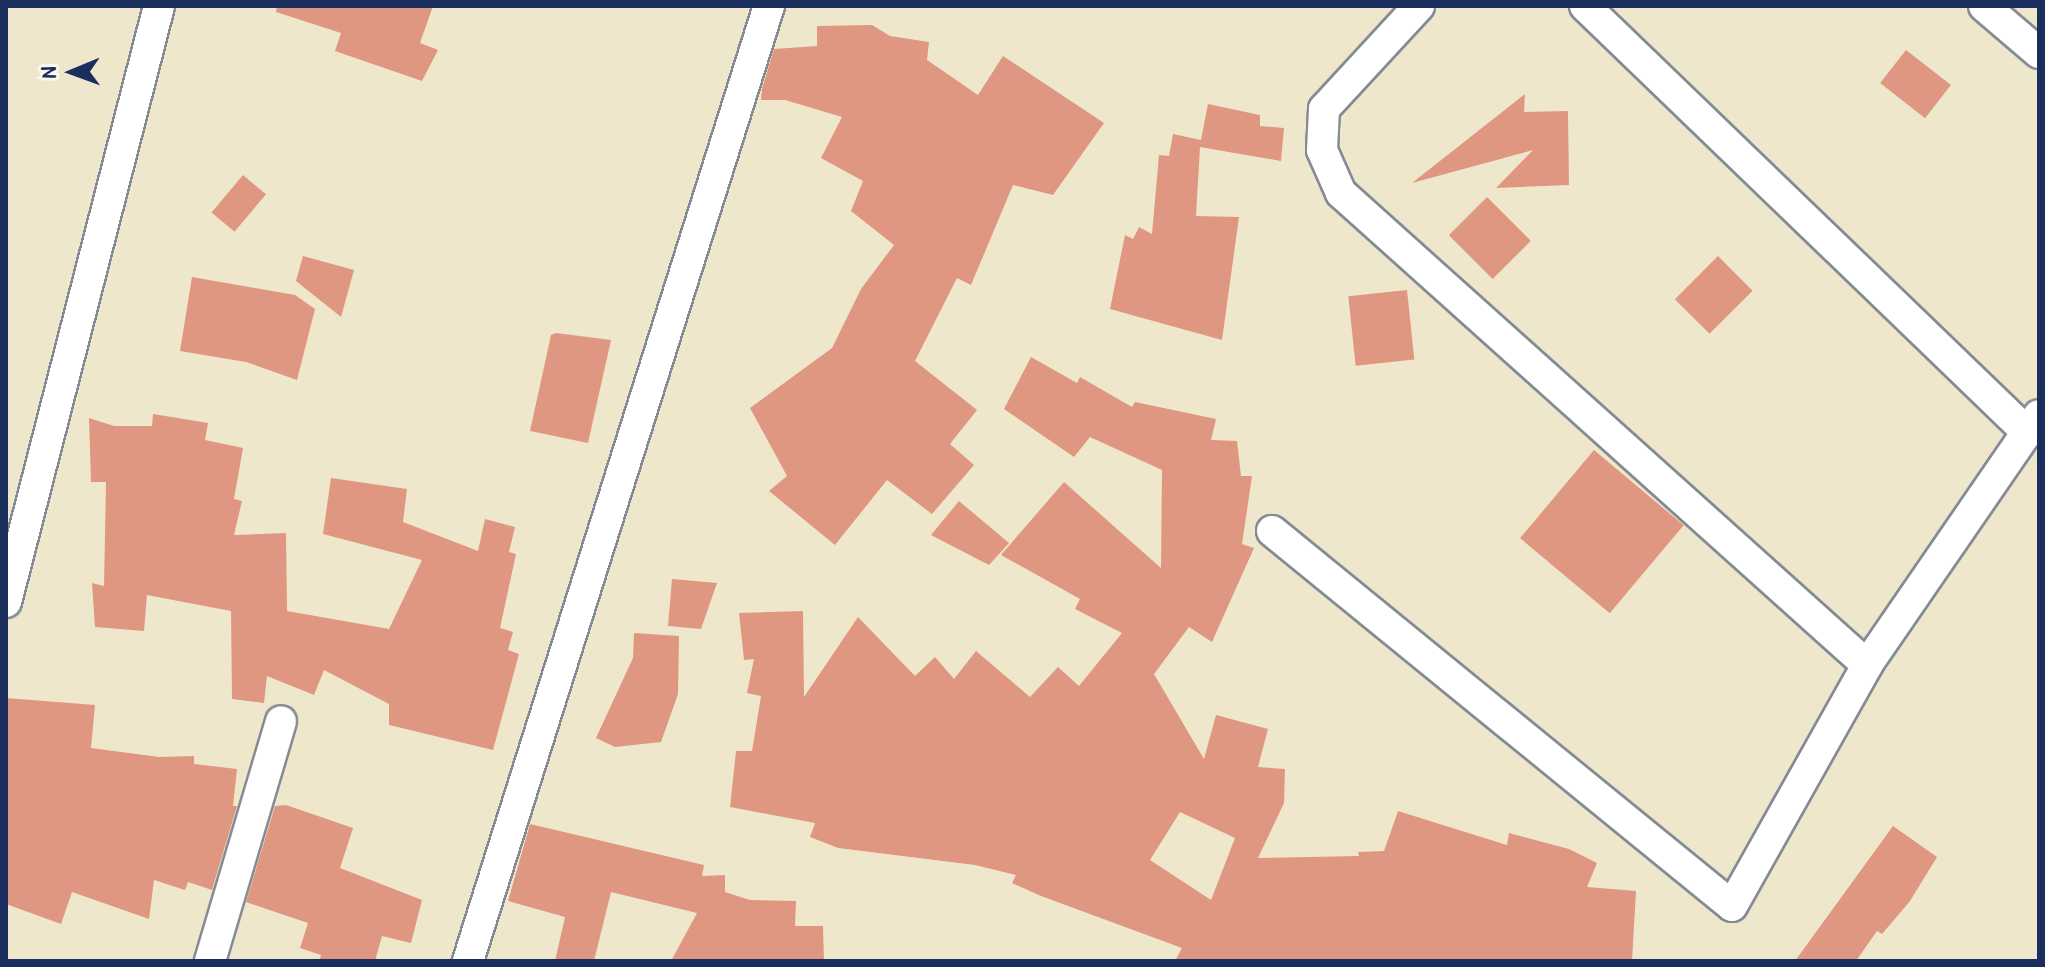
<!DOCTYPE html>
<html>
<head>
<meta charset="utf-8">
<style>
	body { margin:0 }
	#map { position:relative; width:2045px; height:967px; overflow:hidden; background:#efe7cb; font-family:"Patrick Hand",sans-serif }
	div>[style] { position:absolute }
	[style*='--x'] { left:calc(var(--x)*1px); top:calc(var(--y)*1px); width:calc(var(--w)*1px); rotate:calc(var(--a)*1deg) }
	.building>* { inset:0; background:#df9781; transform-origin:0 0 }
	.roads { filter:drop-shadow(2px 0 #858b94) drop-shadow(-2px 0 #858b94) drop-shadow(0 2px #858b94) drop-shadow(0 -2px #858b94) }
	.minor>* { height:30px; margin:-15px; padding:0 15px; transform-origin:15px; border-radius:15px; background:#fff }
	span { translate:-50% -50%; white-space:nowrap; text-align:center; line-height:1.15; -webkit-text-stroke:8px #fbf7ec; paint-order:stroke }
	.frame { position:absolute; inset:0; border:8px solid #1b2f5e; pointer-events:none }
	.north { position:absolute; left:32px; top:32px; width:80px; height:80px; -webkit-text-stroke:6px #fbf7ec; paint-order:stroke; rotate:269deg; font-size:22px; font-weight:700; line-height:32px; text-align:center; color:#1b2f5e }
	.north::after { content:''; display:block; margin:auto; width:28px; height:36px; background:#1b2f5e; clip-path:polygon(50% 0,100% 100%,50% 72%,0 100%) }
</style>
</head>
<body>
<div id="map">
	<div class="building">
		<i style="clip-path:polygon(277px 6px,433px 6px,420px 43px,438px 50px,422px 81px,335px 51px,341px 33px,276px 12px)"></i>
		<i style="clip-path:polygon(872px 25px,890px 36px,929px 42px,927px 60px,978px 95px,1003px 56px,1104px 123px,1053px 195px,1013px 185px,971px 285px,957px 278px,915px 361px,977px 410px,950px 444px,974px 465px,932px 514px,887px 480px,835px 545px,769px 491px,787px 476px,750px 408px,832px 348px,861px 289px,894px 245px,851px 211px,863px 181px,821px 158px,842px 117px,785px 100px,761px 100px,762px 89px,774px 49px,817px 46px,817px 26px)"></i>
		<i style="left:1906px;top:50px;width:57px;height:42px;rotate:38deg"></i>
		<i style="clip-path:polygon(1525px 94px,1524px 112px,1568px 111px,1569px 185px,1496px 188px,1533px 150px,1412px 183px)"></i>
		<i style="clip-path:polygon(1208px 104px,1260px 115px,1260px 126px,1284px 128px,1281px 161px,1200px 147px,1196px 216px,1239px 217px,1222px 340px,1110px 309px,1125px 235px,1133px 239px,1139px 227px,1152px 234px,1159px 155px,1169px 156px,1173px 134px,1201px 140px)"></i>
		<i style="left:243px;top:175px;width:30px;height:49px;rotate:40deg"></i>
		<i style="left:1487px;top:197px;width:62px;height:54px;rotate:45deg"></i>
		<i style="clip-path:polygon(303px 256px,354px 270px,341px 317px,296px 281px)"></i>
		<i style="left:1718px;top:256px;width:49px;height:61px;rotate:45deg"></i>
		<i style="clip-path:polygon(192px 277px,295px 295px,315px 309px,297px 380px,246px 362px,180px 351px)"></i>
		<i style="left:1407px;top:290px;width:70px;height:59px;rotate:84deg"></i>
		<i style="clip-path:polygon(556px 333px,611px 340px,588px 443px,530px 431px,551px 335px)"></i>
		<i style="clip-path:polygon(evenodd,1031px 357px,1077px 383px,1080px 377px,1132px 407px,1135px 402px,1216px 419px,1211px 440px,1237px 441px,1241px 476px,1252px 476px,1242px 544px,1254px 548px,1212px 642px,1189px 627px,1154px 674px,1204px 759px,1216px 715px,1268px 729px,1258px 767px,1285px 769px,1284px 803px,1258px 858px,1359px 856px,1358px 852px,1384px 851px,1398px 811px,1507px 845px,1509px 833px,1569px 849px,1597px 863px,1587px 887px,1636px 891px,1632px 961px,1175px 961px,1182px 948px,1041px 896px,1012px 883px,1016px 875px,975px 865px,838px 848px,810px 837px,815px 823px,730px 807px,736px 751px,752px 751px,761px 696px,747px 693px,754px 659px,744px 660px,739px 613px,803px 611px,804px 697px,858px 617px,915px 676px,935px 657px,954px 679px,976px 651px,1030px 697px,1058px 667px,1079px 686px,1122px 633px,1075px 609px,1080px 599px,1001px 555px,1064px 482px,1161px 568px,1162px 470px,1090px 437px,1074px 457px,1004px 409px,1031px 357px,1180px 812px,1235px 838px,1211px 900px,1150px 860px,1180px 812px)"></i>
		<i style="clip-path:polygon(153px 414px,208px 423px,205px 440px,243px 448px,234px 499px,242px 501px,234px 535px,286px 533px,287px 611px,389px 629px,422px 560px,323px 534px,331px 478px,407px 489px,403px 522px,478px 551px,485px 519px,515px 527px,509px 552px,516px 554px,500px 628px,513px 632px,508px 650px,519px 654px,493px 750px,389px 725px,389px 704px,324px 670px,314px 695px,267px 676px,264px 703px,232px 699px,231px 611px,147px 595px,144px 631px,95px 627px,92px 583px,104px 586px,106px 482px,91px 482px,89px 418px,114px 426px,152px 426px)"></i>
		<i style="left:1594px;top:450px;width:117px;height:115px;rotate:40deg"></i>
		<i style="clip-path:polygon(959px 501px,1009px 543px,989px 565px,931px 535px)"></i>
		<i style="clip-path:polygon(672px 579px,717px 583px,701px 629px,668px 626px)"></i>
		<i style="clip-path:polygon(634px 633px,679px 636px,678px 694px,661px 742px,615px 747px,596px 738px,633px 658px)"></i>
		<i style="clip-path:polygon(6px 698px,95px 705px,91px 748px,159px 757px,194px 756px,194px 764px,237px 769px,233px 806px,237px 806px,212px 890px,188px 882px,185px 890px,154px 880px,149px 919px,72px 892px,61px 924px,6px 904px)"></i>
		<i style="clip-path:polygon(286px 805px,353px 828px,340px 868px,422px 900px,411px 943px,382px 936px,375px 961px,319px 961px,321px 955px,300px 948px,308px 923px,246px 902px,275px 806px)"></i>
		<i style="clip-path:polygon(530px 824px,704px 865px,702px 876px,725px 875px,725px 892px,750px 900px,796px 901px,795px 926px,823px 926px,824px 961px,671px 961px,697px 913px,611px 892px,594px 961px,555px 961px,565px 917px,508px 901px)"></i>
		<i style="clip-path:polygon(1893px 826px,1937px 857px,1910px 901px,1882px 934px,1877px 931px,1856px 961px,1795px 961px)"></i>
	</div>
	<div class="roads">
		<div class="minor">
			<i style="--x:1419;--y:6;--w:140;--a:132.7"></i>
			<i style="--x:1324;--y:109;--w:41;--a:92.8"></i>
			<i style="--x:1322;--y:150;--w:47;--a:66.2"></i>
			<i style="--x:1341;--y:193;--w:707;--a:41.9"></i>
			<i style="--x:1585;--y:6;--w:615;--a:43.95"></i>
			<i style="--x:1984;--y:6;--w:72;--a:40.5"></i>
			<i style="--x:1272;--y:531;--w:593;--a:39.19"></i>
			<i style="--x:1732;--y:906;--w:276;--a:-60.7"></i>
			<i style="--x:1867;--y:665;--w:303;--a:-55.5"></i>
			<i style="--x:6;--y:602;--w:615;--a:-75.6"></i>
			<i style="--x:210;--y:961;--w:250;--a:-73.5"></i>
			<i style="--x:468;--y:961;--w:1001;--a:-72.51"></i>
		</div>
	</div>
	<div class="frame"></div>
	<div class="north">N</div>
</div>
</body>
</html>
